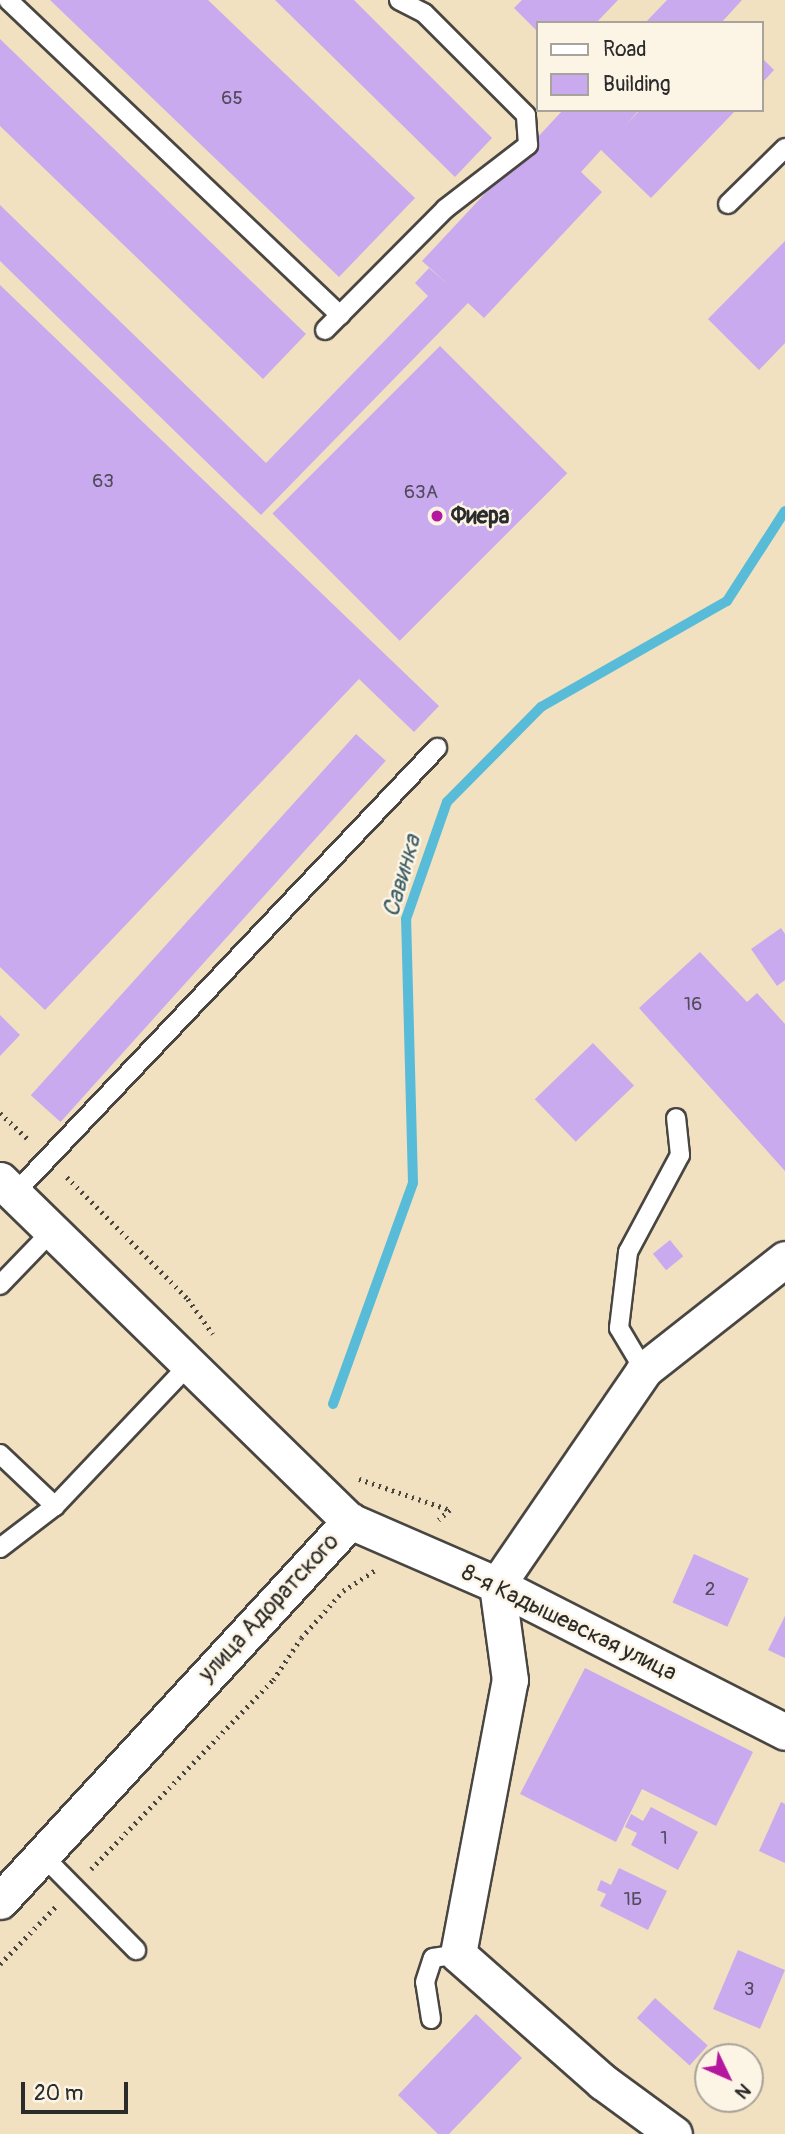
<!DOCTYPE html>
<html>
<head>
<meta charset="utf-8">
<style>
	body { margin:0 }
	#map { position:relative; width:785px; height:2134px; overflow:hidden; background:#f1e1c1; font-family:Pangolin,sans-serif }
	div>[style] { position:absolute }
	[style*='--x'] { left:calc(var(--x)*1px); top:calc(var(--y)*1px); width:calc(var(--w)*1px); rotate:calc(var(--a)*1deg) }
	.stream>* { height:10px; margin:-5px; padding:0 5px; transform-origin:5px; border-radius:5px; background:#58bbd7 }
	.building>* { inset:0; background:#c9aaee; transform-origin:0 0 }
	.path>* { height:4.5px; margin-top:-2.25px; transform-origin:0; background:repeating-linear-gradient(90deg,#494642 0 2px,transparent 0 7px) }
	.roads { filter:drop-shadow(2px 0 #494642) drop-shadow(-2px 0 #494642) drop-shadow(0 2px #494642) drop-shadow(0 -2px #494642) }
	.lane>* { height:18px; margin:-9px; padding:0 9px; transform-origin:9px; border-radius:9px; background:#fff }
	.street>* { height:35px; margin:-17.5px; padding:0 17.5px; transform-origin:17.5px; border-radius:17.5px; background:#fff }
	.dots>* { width:19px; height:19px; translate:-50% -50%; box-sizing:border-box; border:4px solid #fcf5e5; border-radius:50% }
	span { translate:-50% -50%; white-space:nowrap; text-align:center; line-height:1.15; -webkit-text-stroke:5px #fcf5e5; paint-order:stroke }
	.number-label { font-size:19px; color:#524b5c }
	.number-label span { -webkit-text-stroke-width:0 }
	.poi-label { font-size:23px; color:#2b2b2b; font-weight:700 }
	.left { translate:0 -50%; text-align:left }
	.street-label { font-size:23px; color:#2b2b2b }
	.water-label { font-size:24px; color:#3b5d67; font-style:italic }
	.legend { position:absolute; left:536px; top:21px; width:228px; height:91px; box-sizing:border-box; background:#fcf5e5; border:2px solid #a8a49b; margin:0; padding:9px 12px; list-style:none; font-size:21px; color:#2b2b2b }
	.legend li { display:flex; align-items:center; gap:14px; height:35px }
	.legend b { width:35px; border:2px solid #a8a49b }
	.north { position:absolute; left:694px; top:2043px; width:70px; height:70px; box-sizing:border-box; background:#fcf5e5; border:2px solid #a8a49b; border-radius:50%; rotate:134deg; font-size:19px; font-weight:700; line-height:28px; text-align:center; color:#2b2b2b }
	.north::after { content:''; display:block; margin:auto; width:24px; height:32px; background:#b5179e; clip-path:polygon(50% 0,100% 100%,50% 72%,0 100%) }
	.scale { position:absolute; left:21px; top:2082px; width:107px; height:32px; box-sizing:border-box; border:4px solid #2b2b2b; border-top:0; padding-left:9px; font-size:21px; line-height:24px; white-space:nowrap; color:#2b2b2b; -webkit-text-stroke:5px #fcf5e5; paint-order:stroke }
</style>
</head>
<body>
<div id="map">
	<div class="stream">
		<i style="--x:333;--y:1404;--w:235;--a:-70.1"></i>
		<i style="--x:413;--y:1183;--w:264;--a:-91.5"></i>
		<i style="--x:406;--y:919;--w:124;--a:-70.7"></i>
		<i style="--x:447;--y:802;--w:134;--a:-45.3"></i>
		<i style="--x:541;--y:707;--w:214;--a:-29.7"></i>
		<i style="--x:727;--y:601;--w:107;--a:-57.2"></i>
	</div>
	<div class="building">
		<i style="clip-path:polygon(50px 0,208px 0,415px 198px,339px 277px)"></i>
		<i style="clip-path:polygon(275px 0,354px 0,492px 138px,455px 177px)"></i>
		<i style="clip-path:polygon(522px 0,618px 0,596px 23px,538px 23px,538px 32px,514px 8px)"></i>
		<i style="clip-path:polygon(667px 0,742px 0,721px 23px,645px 23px)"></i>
		<i style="clip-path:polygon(0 39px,306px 334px,263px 379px,0 126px)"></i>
		<i style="clip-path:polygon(762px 58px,774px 70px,762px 83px)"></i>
		<i style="clip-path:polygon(563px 110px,639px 110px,625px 126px,640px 110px,736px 110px,651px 198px,601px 150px,581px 172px,602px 192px,484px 318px,468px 303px,261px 515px,0 261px,0 205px,266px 463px,428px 296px,415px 283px,429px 268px,449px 285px,422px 261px)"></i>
		<i style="clip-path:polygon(785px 241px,785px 343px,759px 370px,708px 319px)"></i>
		<i style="clip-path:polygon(0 285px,439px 706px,414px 732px,359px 679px,45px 1010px,0 967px)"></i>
		<i style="left:440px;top:346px;width:180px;height:237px;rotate:45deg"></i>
		<i style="left:356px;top:734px;width:40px;height:486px;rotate:42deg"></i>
		<i style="clip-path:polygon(781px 928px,785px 934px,785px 980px,777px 986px,751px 949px)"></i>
		<i style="clip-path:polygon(700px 952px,747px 1002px,757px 993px,785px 1024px,785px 1171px,639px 1008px)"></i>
		<i style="clip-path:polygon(0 1015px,20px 1035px,0 1056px)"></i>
		<i style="left:593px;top:1043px;width:59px;height:81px;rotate:46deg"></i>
		<i style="left:670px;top:1240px;width:21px;height:22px;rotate:51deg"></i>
		<i style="left:694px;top:1554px;width:60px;height:53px;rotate:24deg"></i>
		<i style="clip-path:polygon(785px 1616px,785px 1658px,768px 1650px)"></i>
		<i style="clip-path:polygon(585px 1668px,753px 1752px,716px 1826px,642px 1789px,616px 1842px,520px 1794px)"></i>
		<i style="clip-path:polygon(781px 1802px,785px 1804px,785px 1863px,759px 1851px)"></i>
		<i style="clip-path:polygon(651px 1807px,698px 1832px,678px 1870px,631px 1845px,637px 1833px,625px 1827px,631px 1814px,643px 1821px)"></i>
		<i style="clip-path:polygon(619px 1868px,667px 1891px,648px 1930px,600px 1906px,606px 1894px,597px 1890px,601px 1880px,611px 1885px)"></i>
		<i style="left:738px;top:1950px;width:51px;height:64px;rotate:23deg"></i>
		<i style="left:655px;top:1998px;width:71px;height:27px;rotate:42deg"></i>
		<i style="clip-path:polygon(476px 2014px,522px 2058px,449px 2134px,438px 2134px,398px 2095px)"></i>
	</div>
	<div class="path">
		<i style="--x:0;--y:1113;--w:41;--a:43"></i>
		<i style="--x:67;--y:1177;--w:172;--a:45.2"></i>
		<i style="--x:188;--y:1299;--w:43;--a:54.5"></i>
		<i style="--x:359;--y:1479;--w:96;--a:18.8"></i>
		<i style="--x:450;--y:1510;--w:15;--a:138"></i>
		<i style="--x:91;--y:1869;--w:262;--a:-46.1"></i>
		<i style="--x:273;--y:1680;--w:50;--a:-56.3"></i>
		<i style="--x:301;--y:1638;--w:63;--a:-48.2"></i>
		<i style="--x:343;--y:1591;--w:38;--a:-33"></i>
		<i style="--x:0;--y:1964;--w:81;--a:-46"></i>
	</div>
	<div class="roads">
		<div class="lane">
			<i style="--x:8;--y:0;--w:458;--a:43.5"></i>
			<i style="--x:728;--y:204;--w:80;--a:-44.5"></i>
			<i style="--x:325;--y:330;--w:170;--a:-45.2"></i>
			<i style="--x:445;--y:209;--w:105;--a:-37.6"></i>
			<i style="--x:528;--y:145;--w:30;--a:-94"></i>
			<i style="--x:526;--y:115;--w:144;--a:-135"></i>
			<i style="--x:424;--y:13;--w:28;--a:-153"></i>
			<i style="--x:14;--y:1194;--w:615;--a:-46.52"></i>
			<i style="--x:0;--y:1285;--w:75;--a:-46.1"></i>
			<i style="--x:644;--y:1370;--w:49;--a:-120.8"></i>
			<i style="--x:619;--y:1328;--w:77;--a:-83.2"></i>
			<i style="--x:628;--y:1252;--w:110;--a:-61.8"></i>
			<i style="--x:680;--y:1155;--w:37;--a:-96"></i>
			<i style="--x:0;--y:1454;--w:76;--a:43.4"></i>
			<i style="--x:55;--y:1506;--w:195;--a:-46.5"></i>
			<i style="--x:0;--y:1548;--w:69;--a:-37.4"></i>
			<i style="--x:42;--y:1855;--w:134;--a:45.3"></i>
			<i style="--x:431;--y:2019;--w:37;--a:-99"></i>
			<i style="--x:425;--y:1982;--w:25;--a:-72"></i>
			<i style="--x:433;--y:1958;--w:25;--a:-9"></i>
		</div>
		<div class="street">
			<i style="--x:0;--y:1180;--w:489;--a:44.3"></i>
			<i style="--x:350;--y:1521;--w:160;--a:23.5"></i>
			<i style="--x:497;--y:1585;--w:323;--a:27"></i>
			<i style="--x:0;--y:1901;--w:517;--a:-47.35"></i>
			<i style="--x:674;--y:2134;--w:88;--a:-143.8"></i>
			<i style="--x:603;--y:2082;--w:193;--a:-138.6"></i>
			<i style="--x:458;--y:1954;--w:279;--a:-79.3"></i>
			<i style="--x:510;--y:1680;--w:96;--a:-97.8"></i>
			<i style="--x:497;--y:1585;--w:260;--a:-55.6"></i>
			<i style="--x:644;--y:1370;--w:179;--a:-38.2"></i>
		</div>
	</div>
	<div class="dots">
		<i style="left:437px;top:516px;background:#b5179e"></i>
	</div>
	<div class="number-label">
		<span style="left:232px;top:99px">65</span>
		<span style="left:103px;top:482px">63</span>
		<span style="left:421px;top:493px">63А</span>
		<span style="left:693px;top:1005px">16</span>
		<span style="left:710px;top:1590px">2</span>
		<span style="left:664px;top:1839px">1</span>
		<span style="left:633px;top:1900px">1Б</span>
		<span style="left:749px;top:1990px">3</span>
	</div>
	<div class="poi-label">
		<span class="left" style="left:451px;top:516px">Фиера</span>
	</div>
	<div class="street-label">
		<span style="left:269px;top:1608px;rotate:-47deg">улица Адоратского</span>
		<span style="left:569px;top:1623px;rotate:26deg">8-я Кадышевская улица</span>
	</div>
	<div class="water-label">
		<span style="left:402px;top:876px;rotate:-74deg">Савинка</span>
	</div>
	<ul class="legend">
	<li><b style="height:9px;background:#fff"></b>Road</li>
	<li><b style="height:19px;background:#c9aaee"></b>Building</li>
	</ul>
	<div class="north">N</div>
	<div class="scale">20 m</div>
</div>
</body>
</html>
